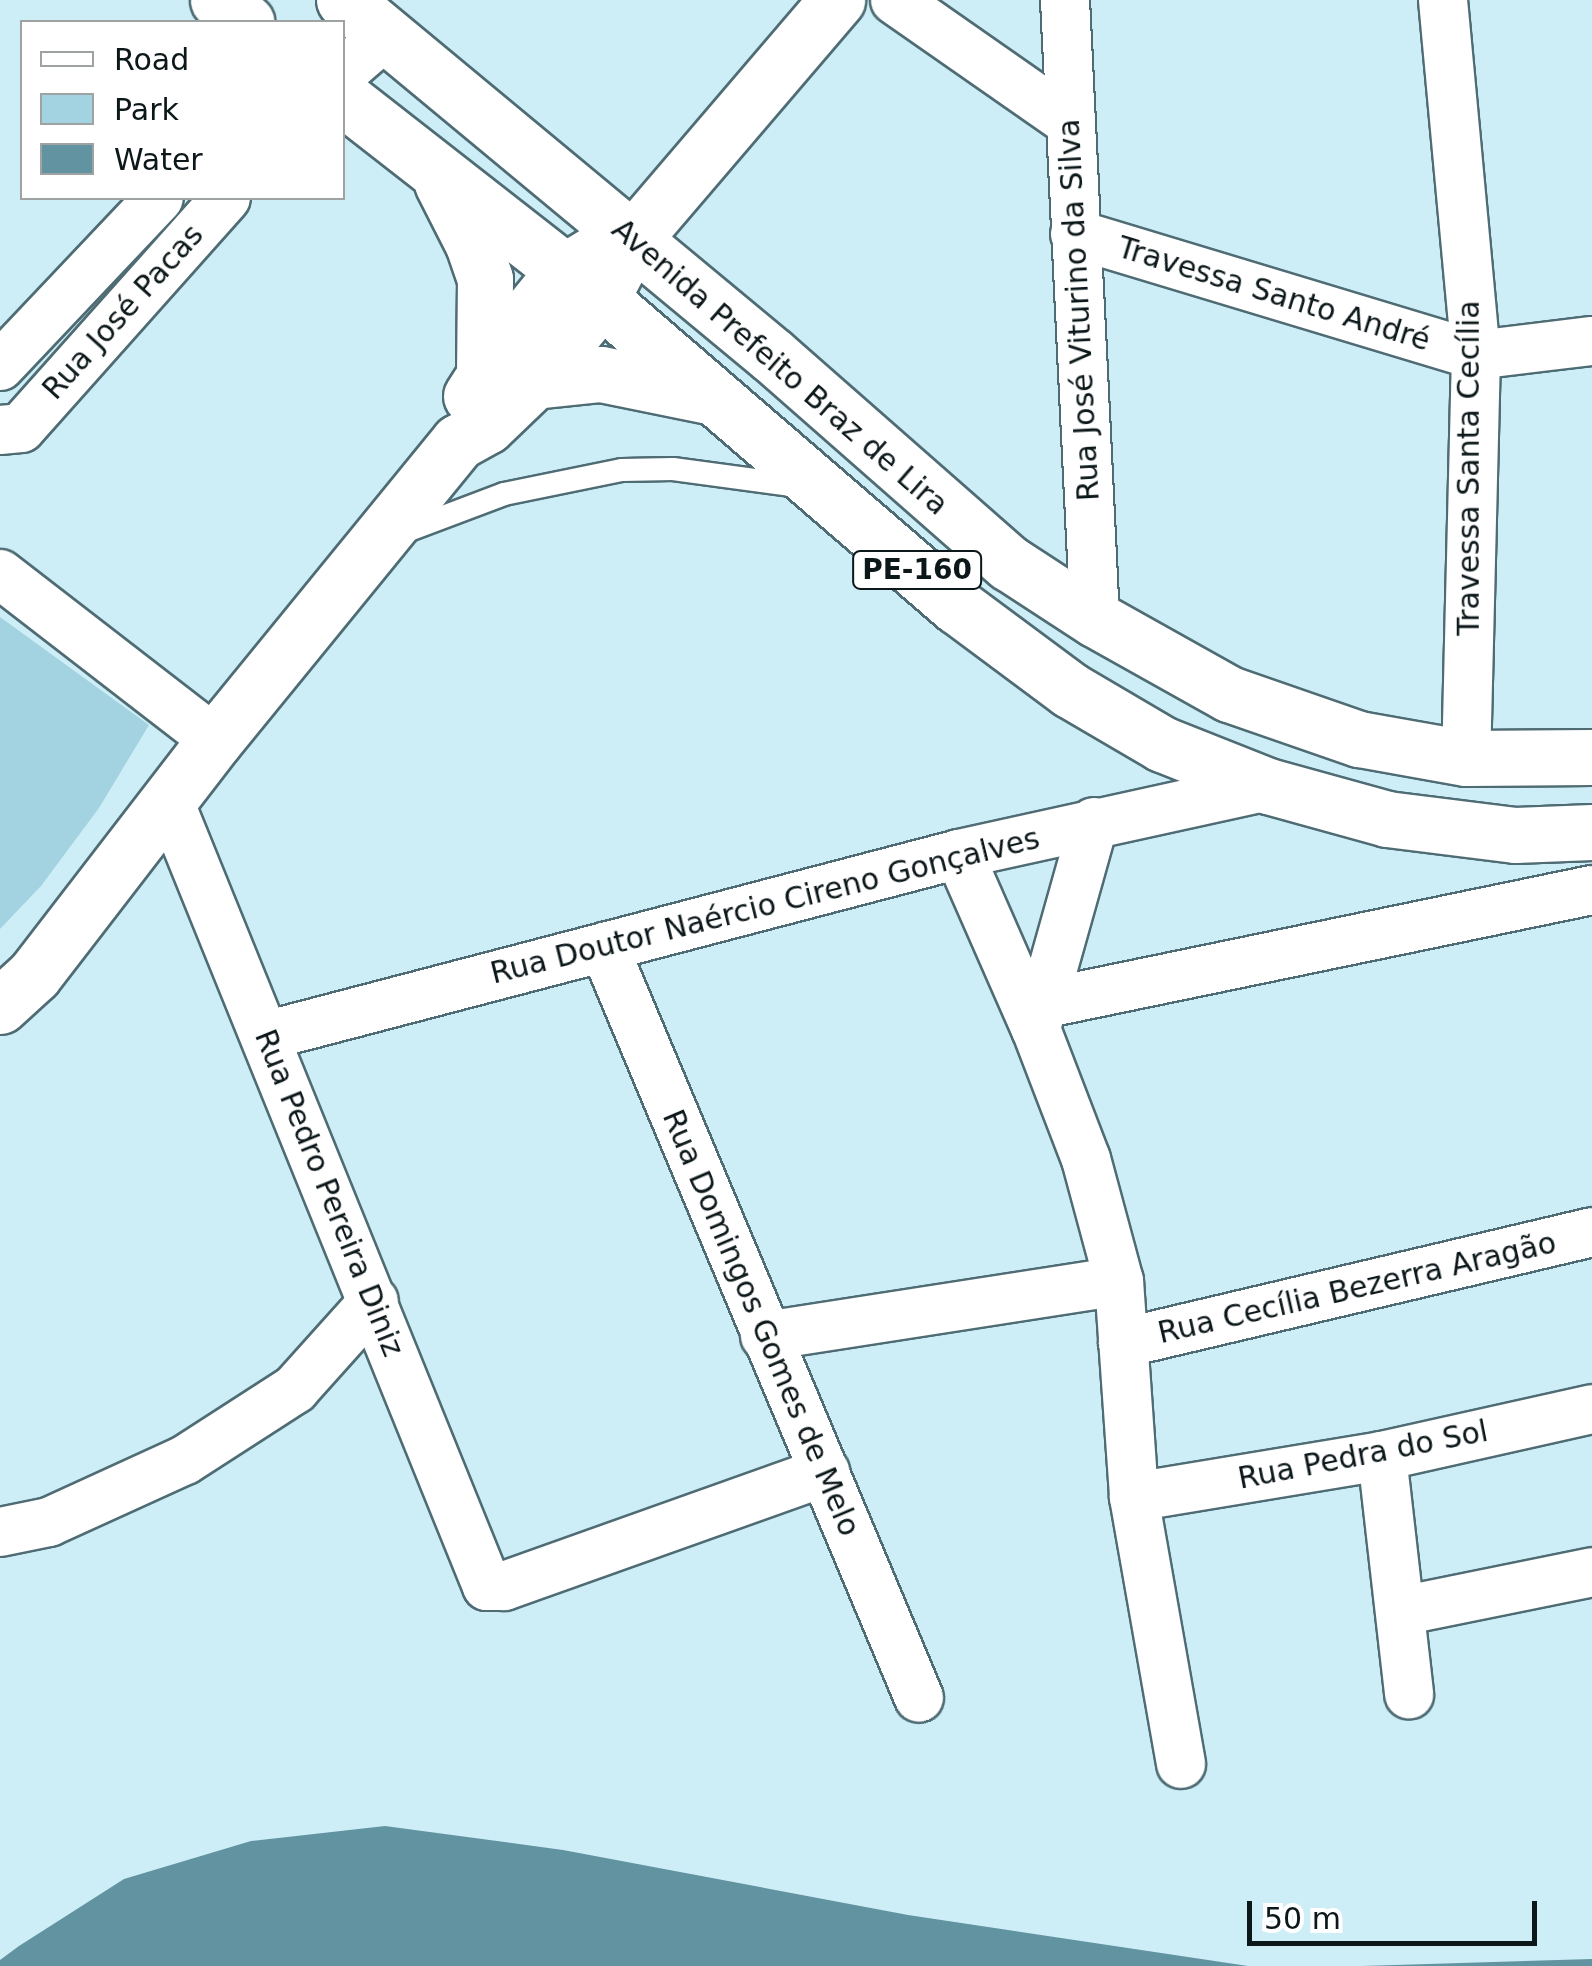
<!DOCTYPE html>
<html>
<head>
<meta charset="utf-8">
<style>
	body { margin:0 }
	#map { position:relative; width:1592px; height:1966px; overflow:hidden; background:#ceeef7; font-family:"DejaVu Sans",sans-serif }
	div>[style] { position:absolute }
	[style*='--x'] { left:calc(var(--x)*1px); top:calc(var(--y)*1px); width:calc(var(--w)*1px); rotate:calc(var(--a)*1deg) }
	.green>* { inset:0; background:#a3d3e0 }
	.water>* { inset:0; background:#6293a0 }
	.roads { filter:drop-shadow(2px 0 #4f6c74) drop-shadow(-2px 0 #4f6c74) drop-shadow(0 2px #4f6c74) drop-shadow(0 -2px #4f6c74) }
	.service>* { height:22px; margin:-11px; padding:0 11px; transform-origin:11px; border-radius:11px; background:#fff }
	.minor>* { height:48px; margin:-24px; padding:0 24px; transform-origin:24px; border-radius:24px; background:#fff }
	.tertiary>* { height:55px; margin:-27.5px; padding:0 27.5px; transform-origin:27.5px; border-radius:27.5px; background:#fff }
	.secondary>* { height:55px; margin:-27.5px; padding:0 27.5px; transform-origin:27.5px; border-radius:27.5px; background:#fff }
	.primary>* { height:55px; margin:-27.5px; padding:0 27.5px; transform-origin:27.5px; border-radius:27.5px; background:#fff }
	span { translate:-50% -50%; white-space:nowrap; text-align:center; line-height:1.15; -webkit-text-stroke:10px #fff; paint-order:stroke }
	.shield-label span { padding:2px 8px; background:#fff; border:2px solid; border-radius:8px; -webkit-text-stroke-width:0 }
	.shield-label { font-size:28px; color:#0c171a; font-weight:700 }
	.street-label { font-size:30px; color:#0c171a }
	.legend { position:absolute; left:20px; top:20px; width:325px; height:180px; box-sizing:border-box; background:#fff; border:2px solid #9ea2a3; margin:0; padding:12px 18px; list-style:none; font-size:30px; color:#0c171a }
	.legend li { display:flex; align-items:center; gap:20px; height:50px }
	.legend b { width:50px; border:2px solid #9ea2a3 }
	.scale { position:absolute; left:1247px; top:1901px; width:290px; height:45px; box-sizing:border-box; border:5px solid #0c171a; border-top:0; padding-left:12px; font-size:30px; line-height:35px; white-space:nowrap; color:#0c171a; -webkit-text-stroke:8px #fff; paint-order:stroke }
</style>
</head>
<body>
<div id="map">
	<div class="green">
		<i style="clip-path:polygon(0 617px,149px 725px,99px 808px,41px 886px,0 929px)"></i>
	</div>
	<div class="water">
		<i style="clip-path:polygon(385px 1826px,563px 1850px,908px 1915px,1248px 1966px,0 1966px,0 1960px,19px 1946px,124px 1879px,251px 1841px)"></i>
		<i style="clip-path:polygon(1592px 1959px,1592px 1966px,1362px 1966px)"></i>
	</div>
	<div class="roads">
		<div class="service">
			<i style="--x:401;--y:533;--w:110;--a:-20.7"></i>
			<i style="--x:504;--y:494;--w:120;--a:-11.5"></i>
			<i style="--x:622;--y:470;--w:51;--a:-1.1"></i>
			<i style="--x:673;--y:469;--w:127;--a:7.7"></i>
		</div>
		<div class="minor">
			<i style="--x:895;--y:0;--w:213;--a:34.9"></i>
			<i style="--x:1065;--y:0;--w:620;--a:87.23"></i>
			<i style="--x:1443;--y:0;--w:357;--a:84.7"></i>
			<i style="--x:1476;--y:355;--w:403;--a:91.4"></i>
			<i style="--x:342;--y:73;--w:58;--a:-40.8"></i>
			<i style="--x:1075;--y:234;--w:419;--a:16.8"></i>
			<i style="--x:1476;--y:355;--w:117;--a:-6.9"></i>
			<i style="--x:0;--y:366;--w:231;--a:-46.6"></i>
			<i style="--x:0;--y:430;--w:21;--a:-5"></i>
			<i style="--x:21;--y:428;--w:308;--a:-48.3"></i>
			<i style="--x:0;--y:574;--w:272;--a:37.7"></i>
			<i style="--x:169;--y:801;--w:847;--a:67.95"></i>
			<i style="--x:487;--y:1586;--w:17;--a:0"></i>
			<i style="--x:504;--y:1586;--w:341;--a:-19.6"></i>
			<i style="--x:1094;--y:822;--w:215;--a:105.7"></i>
			<i style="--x:1036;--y:1029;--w:139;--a:69"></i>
			<i style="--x:1086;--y:1159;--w:126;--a:74.9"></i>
			<i style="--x:1119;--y:1281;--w:217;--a:86"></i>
			<i style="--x:1134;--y:1497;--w:271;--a:80"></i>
			<i style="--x:959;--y:854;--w:191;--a:66.3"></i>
			<i style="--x:604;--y:947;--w:814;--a:67.24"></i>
			<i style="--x:1042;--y:1004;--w:562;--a:-11.71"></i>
			<i style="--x:265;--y:1036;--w:717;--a:-14.69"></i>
			<i style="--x:959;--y:854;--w:316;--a:-12.4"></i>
			<i style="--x:765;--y:1336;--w:358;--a:-8.8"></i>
			<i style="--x:1123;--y:1343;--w:482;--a:-13.3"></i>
			<i style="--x:1382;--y:1456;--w:240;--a:83.5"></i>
			<i style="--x:1134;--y:1497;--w:251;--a:-9.4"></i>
			<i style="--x:1382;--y:1456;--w:215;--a:-12.6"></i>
			<i style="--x:0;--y:1532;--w:50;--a:-11.5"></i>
			<i style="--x:49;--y:1522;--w:149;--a:-24.5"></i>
			<i style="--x:185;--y:1460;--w:131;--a:-32.8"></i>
			<i style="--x:295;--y:1389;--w:118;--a:-48.1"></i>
			<i style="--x:1401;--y:1611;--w:195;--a:-11.5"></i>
		</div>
		<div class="tertiary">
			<i style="--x:632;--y:240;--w:316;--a:-49.5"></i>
		</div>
		<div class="secondary">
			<i style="--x:471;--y:396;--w:63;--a:-57.3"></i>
			<i style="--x:505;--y:343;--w:90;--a:-50.8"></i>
			<i style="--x:562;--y:273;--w:50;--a:-31.2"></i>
			<i style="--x:0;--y:1006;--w:46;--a:-42.4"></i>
			<i style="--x:34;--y:975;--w:297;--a:-52.4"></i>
			<i style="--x:215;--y:740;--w:385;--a:-50.8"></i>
			<i style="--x:458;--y:442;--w:33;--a:-29"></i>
			<i style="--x:487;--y:426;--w:65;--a:-43.8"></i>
			<i style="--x:534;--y:381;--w:106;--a:-50.7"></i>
			<i style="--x:601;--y:299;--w:67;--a:-62.3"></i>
		</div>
		<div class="primary">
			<i style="--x:218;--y:0;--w:36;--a:38"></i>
			<i style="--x:344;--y:0;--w:557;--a:39.69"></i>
			<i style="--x:773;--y:356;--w:314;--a:41.3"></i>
			<i style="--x:1009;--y:563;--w:103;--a:33.1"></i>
			<i style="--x:1095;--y:619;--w:154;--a:29.2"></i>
			<i style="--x:1229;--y:694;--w:138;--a:19.1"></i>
			<i style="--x:1359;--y:739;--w:109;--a:10.1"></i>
			<i style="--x:1466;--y:758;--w:126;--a:-0.5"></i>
			<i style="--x:342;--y:97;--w:328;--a:38"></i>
			<i style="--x:601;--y:299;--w:470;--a:40.8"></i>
			<i style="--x:957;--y:606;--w:141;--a:36.6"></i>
			<i style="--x:1070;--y:690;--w:107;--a:30.4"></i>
			<i style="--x:1162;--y:744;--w:114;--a:21.6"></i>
			<i style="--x:1268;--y:786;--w:123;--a:15.5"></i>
			<i style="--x:1387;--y:819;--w:129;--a:7.1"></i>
			<i style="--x:1515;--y:835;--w:77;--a:-2.2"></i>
			<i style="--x:442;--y:183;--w:68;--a:63.1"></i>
			<i style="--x:473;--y:244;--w:37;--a:71"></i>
			<i style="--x:485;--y:279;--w:95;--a:90.6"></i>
			<i style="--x:534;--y:381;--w:67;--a:-6"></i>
			<i style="--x:601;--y:374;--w:109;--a:11.6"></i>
		</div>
	</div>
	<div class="shield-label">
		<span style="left:917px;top:570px">PE-160</span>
	</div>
	<div class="street-label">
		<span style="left:1274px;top:294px;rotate:17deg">Travessa Santo André</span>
		<span style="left:1079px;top:310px;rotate:-93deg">Rua José Viturino da Silva</span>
		<span style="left:123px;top:312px;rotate:-48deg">Rua José Pacas</span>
		<span style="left:780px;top:367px;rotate:41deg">Avenida Prefeito Braz de Lira</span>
		<span style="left:1469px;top:468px;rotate:-90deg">Travessa Santa Cecília</span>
		<span style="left:765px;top:906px;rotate:-14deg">Rua Doutor Naércio Cireno Gonçalves</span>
		<span style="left:329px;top:1193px;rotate:68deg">Rua Pedro Pereira Diniz</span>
		<span style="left:1357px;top:1288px;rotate:-13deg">Rua Cecília Bezerra Aragão</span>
		<span style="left:761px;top:1323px;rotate:67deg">Rua Domingos Gomes de Melo</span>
		<span style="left:1363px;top:1455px;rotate:-11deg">Rua Pedra do Sol</span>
	</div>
	<ul class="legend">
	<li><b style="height:12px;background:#fff"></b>Road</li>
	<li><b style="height:28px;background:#a3d3e0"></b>Park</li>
	<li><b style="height:28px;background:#6293a0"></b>Water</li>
	</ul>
	<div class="scale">50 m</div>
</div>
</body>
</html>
